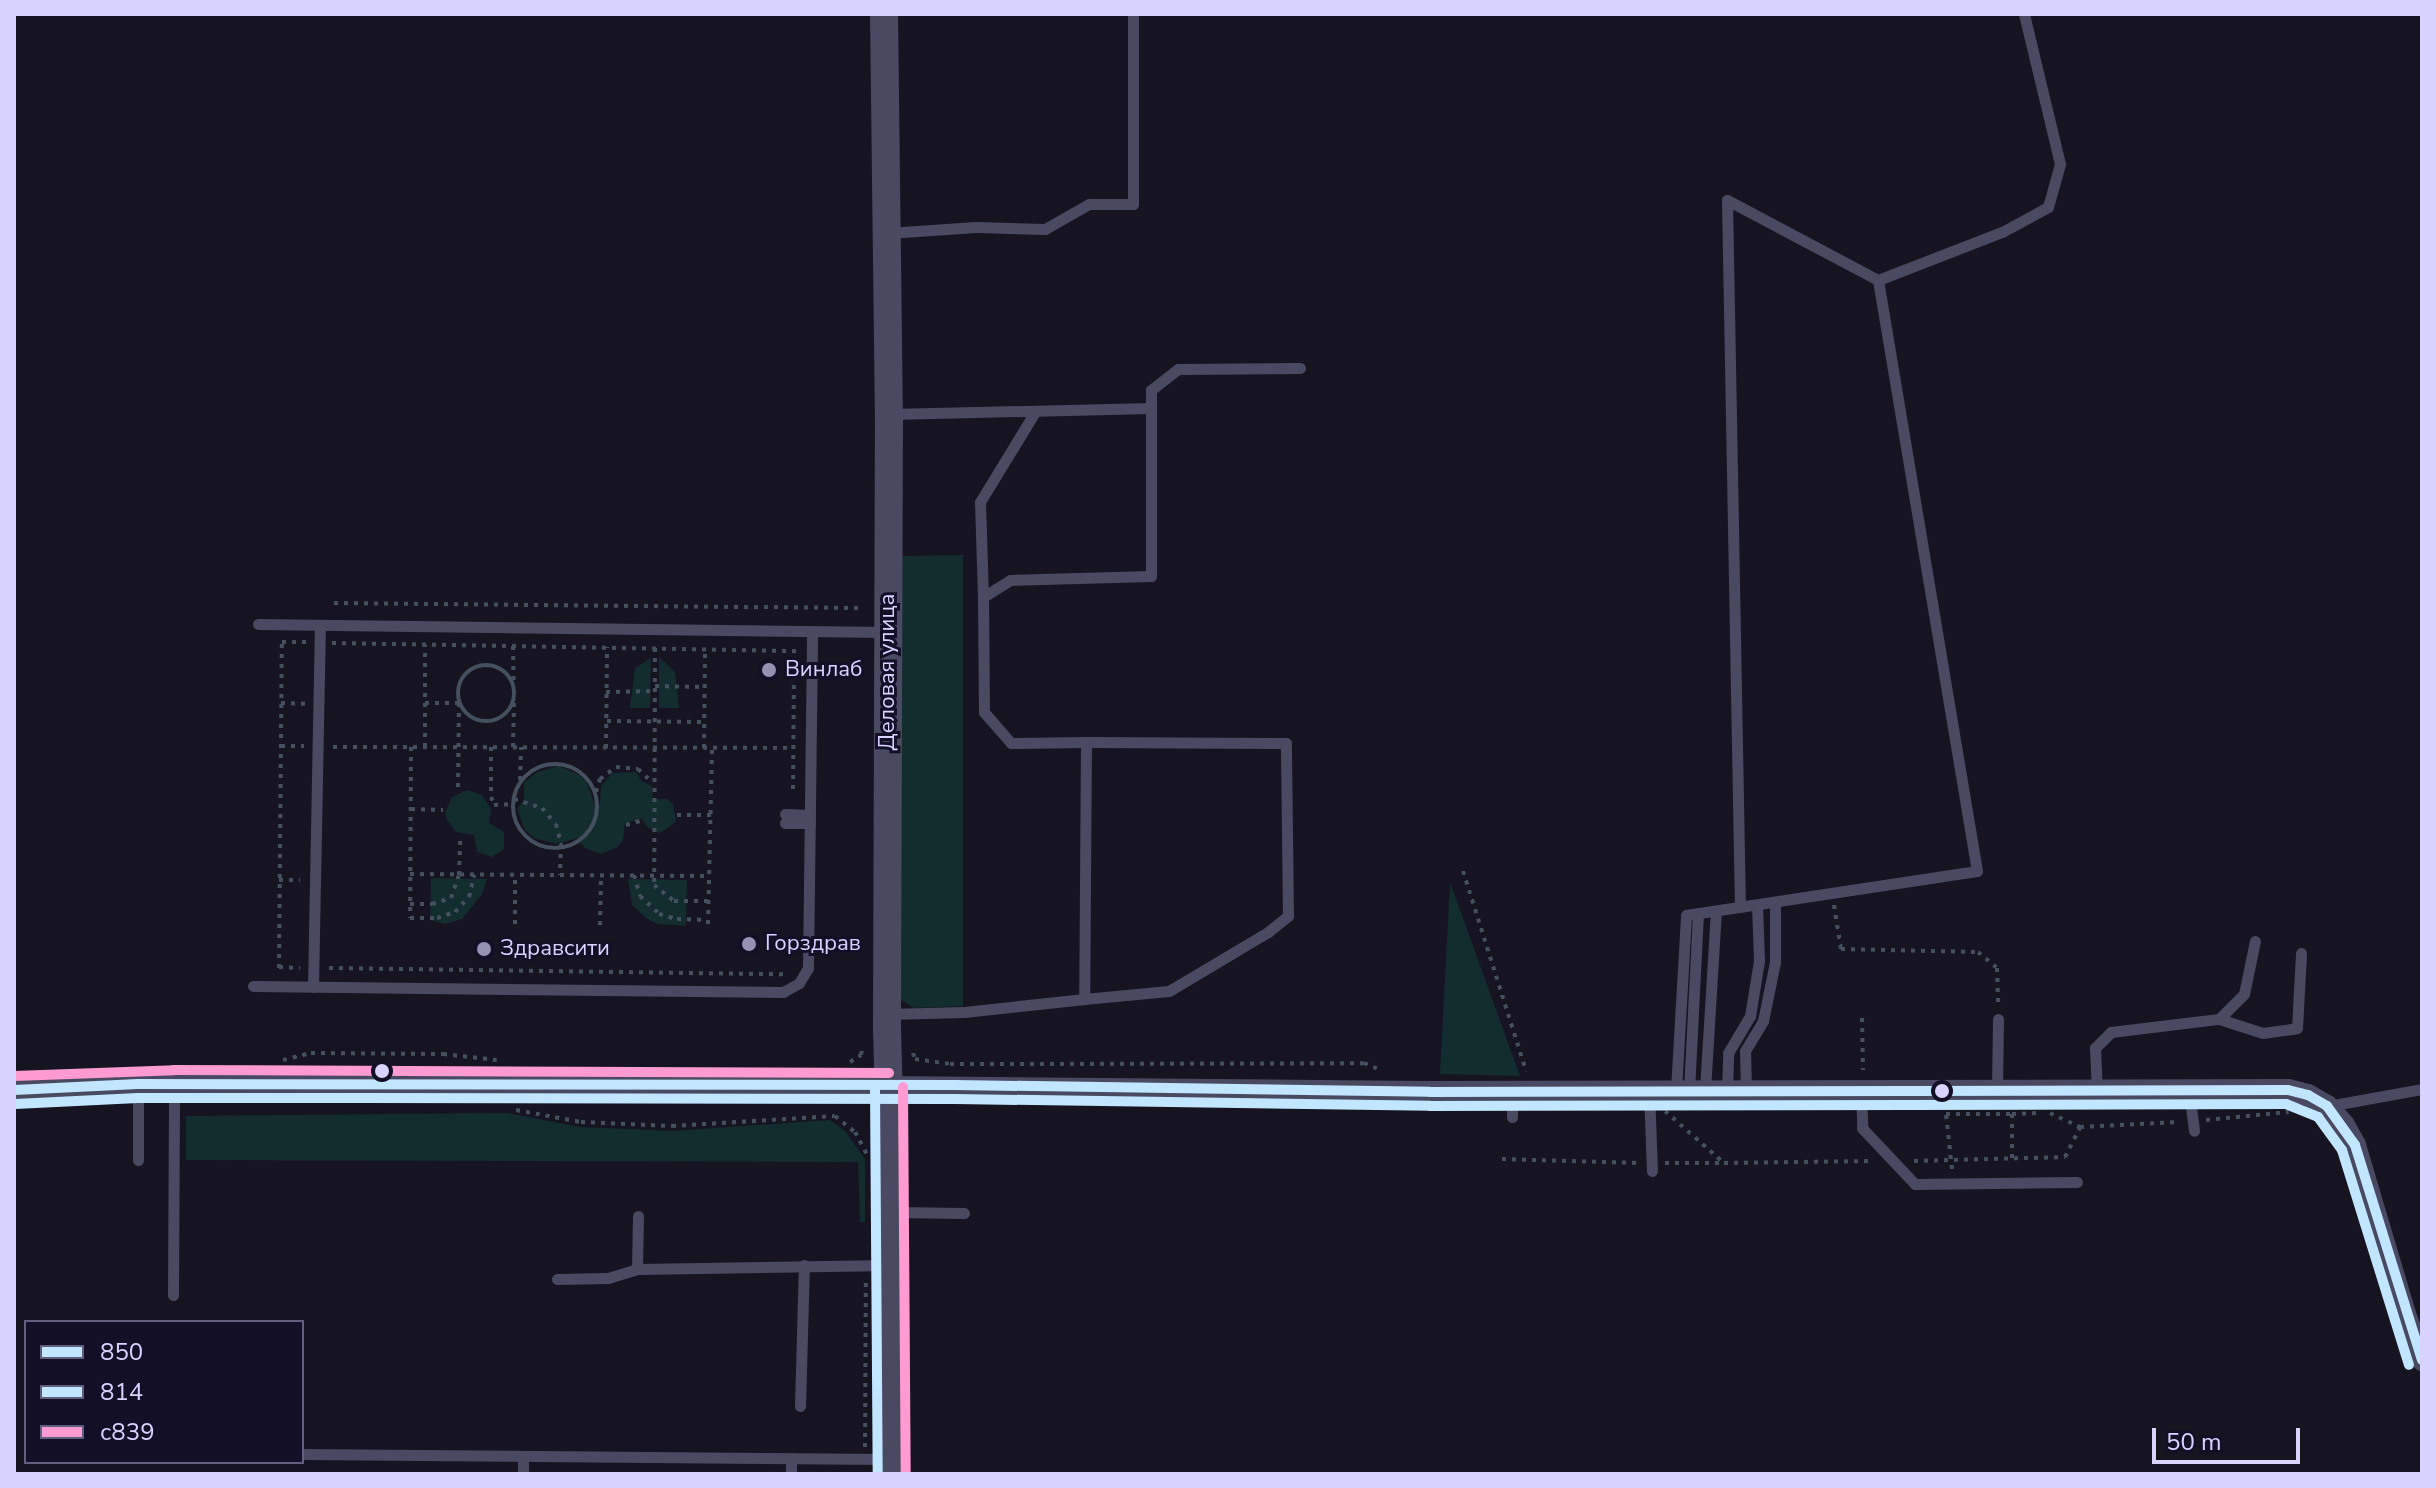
<!DOCTYPE html>
<html>
<head>
<meta charset="utf-8">
<style>
	body { margin:0 }
	#map { position:relative; width:2436px; height:1488px; overflow:hidden; background:#161421; font-family:"Nunito Sans",sans-serif }
	div>[style] { position:absolute }
	[style*='--x'] { left:calc(var(--x)*1px); top:calc(var(--y)*1px); width:calc(var(--w)*1px); rotate:calc(var(--a)*1deg) }
	.green>* { inset:0; background:#132c2d }
	.path>* { height:4px; margin-top:-2px; transform-origin:0; background:repeating-linear-gradient(90deg,#44505f 0 4px,transparent 0 10px) }
	.path>.ring { margin:-2px; padding:0; box-sizing:content-box; background:none; border:4px solid #44505f; border-radius:50% }
	.service>* { height:11px; margin:-5.5px; padding:0 5.5px; transform-origin:5.5px; border-radius:5.5px; background:#4a4962 }
	.minor>* { height:22px; margin:-11px; padding:0 11px; transform-origin:11px; border-radius:11px; background:#4a4962 }
	.tertiary>* { height:28px; margin:-14px; padding:0 14px; transform-origin:14px; border-radius:14px; background:#4a4962 }
	.bus-1>* { height:10px; margin:-5px; padding:0 5px; transform-origin:5px; border-radius:5px; background:#c2e6ff }
	.bus-2>* { height:10px; margin:-5px; padding:0 5px; transform-origin:5px; border-radius:5px; background:#c2e6ff }
	.bus-3>* { height:10px; margin:-5px; padding:0 5px; transform-origin:5px; border-radius:5px; background:#ff9ad2 }
	.dots>* { width:22px; height:22px; translate:-50% -50%; box-sizing:border-box; border:4px solid #130f26; border-radius:50% }
	span { translate:-50% -50%; white-space:nowrap; text-align:center; line-height:1.15; -webkit-text-stroke:6px #130f26; paint-order:stroke }
	.poi-label { font-size:22px; color:#d9d4ff }
	.left { translate:0 -50%; text-align:left }
	.street-label { font-size:22px; color:#d9d4ff }
	.frame { position:absolute; inset:0; border:16px solid #d9d4ff; pointer-events:none }
	.legend { position:absolute; left:24px; top:1320px; width:280px; height:144px; box-sizing:border-box; background:#130f26; border:2px solid #625e7d; margin:0; padding:10px 14px; list-style:none; font-size:24px; color:#d9d4ff }
	.legend li { display:flex; align-items:center; gap:16px; height:40px }
	.legend b { width:40px; border:2px solid #625e7d }
	.scale { position:absolute; left:2152px; top:1428px; width:148px; height:36px; box-sizing:border-box; border:4px solid #d9d4ff; border-top:0; padding-left:10px; font-size:24px; line-height:28px; white-space:nowrap; color:#d9d4ff; -webkit-text-stroke:6px #130f26; paint-order:stroke }
</style>
</head>
<body>
<div id="map">
	<div class="green">
		<i style="clip-path:polygon(963px 555px,963px 1006px,913px 1008px,900px 999px,902px 556px)"></i>
		<i style="clip-path:polygon(659px 657px,675px 672px,679px 708px,659px 708px)"></i>
		<i style="clip-path:polygon(651px 658px,650px 708px,630px 708px,635px 668px)"></i>
		<i style="clip-path:polygon(558px 766px,578px 774px,586px 781px,595px 805px,600px 804px,601px 786px,612px 773px,636px 772px,642px 781px,652px 786px,653px 799px,667px 799px,673px 804px,676px 822px,660px 833px,648px 828px,642px 819px,625px 823px,623px 840px,618px 847px,601px 854px,585px 848px,577px 838px,557px 844px,534px 838px,525px 830px,517px 809px,524px 799px,524px 783px,537px 772px)"></i>
		<i style="clip-path:polygon(467px 790px,482px 795px,491px 809px,489px 823px,504px 832px,504px 849px,492px 857px,477px 852px,474px 835px,456px 832px,447px 820px,445px 812px,452px 797px)"></i>
		<i style="clip-path:polygon(431px 878px,487px 879px,482px 894px,462px 919px,445px 924px,430px 920px)"></i>
		<i style="clip-path:polygon(628px 879px,687px 880px,686px 926px,657px 924px,646px 918px,632px 905px)"></i>
		<i style="clip-path:polygon(1450px 882px,1520px 1076px,1440px 1074px)"></i>
		<i style="clip-path:polygon(508px 1113px,580px 1127px,673px 1131px,830px 1120px,845px 1131px,865px 1159px,865px 1222px,860px 1222px,858px 1162px,186px 1160px,186px 1116px)"></i>
	</div>
	<div class="path">
		<i style="--x:334;--y:603;--w:525;--a:0.55"></i>
		<i style="--x:332;--y:643;--w:467;--a:1"></i>
		<i style="--x:513;--y:646;--w:39;--a:89"></i>
		<i style="--x:655;--y:648;--w:237;--a:90.2"></i>
		<i style="--x:654;--y:885;--w:26;--a:39"></i>
		<i style="--x:674;--y:901;--w:35;--a:0"></i>
		<i class="ring" style="left:458px;top:665px;width:52px;height:52px"></i>
		<i style="--x:655;--y:686;--w:50;--a:1.1"></i>
		<i style="--x:606;--y:692;--w:48;--a:-1.2"></i>
		<i style="--x:281;--y:703;--w:25;--a:2"></i>
		<i style="--x:425;--y:703;--w:34;--a:0"></i>
		<i style="--x:459;--y:703;--w:86;--a:90.7"></i>
		<i style="--x:607;--y:721;--w:97;--a:0.6"></i>
		<i style="--x:281;--y:746;--w:23;--a:0"></i>
		<i style="--x:333;--y:747;--w:459;--a:0.1"></i>
		<i style="--x:411;--y:747;--w:171;--a:90.3"></i>
		<i style="--x:410;--y:918;--w:27;--a:0"></i>
		<i style="--x:437;--y:918;--w:19;--a:-18"></i>
		<i style="--x:455;--y:912;--w:21;--a:-47"></i>
		<i style="--x:469;--y:897;--w:23;--a:-77"></i>
		<i style="--x:425;--y:747;--w:102;--a:-90"></i>
		<i style="--x:491;--y:747;--w:50;--a:90"></i>
		<i style="--x:491;--y:797;--w:9;--a:69"></i>
		<i style="--x:494;--y:805;--w:19;--a:-3"></i>
		<i style="--x:513;--y:747;--w:45;--a:-88.7"></i>
		<i style="--x:606;--y:748;--w:101;--a:-89.4"></i>
		<i style="--x:704;--y:748;--w:99;--a:-89.4"></i>
		<i class="ring" style="left:513px;top:764px;width:80px;height:80px"></i>
		<i style="--x:520;--y:780;--w:33;--a:-88"></i>
		<i style="--x:793;--y:789;--w:112;--a:-89.5"></i>
		<i style="--x:596;--y:792;--w:14;--a:-73"></i>
		<i style="--x:600;--y:779;--w:20;--a:-37"></i>
		<i style="--x:616;--y:767;--w:22;--a:5"></i>
		<i style="--x:638;--y:769;--w:19;--a:43"></i>
		<i style="--x:514;--y:799;--w:29;--a:18"></i>
		<i style="--x:542;--y:808;--w:21;--a:49"></i>
		<i style="--x:556;--y:824;--w:21;--a:76"></i>
		<i style="--x:561;--y:844;--w:31;--a:92"></i>
		<i style="--x:411;--y:809;--w:32;--a:2"></i>
		<i style="--x:677;--y:815;--w:34;--a:0"></i>
		<i style="--x:626;--y:825;--w:18;--a:-16"></i>
		<i style="--x:1463;--y:871;--w:210;--a:72.5"></i>
		<i style="--x:410;--y:874;--w:299;--a:0.4"></i>
		<i style="--x:634;--y:875;--w:22;--a:74"></i>
		<i style="--x:640;--y:896;--w:26;--a:43"></i>
		<i style="--x:659;--y:914;--w:19;--a:16"></i>
		<i style="--x:677;--y:919;--w:30;--a:2"></i>
		<i style="--x:279;--y:880;--w:21;--a:0"></i>
		<i style="--x:410;--y:904;--w:22;--a:0"></i>
		<i style="--x:432;--y:904;--w:20;--a:-18"></i>
		<i style="--x:451;--y:898;--w:24;--a:-71"></i>
		<i style="--x:459;--y:875;--w:37;--a:-88"></i>
		<i style="--x:1834;--y:905;--w:45;--a:81"></i>
		<i style="--x:1841;--y:949;--w:137;--a:1.3"></i>
		<i style="--x:1978;--y:952;--w:25;--a:40"></i>
		<i style="--x:1997;--y:968;--w:37;--a:88"></i>
		<i style="--x:515;--y:924;--w:49;--a:-90"></i>
		<i style="--x:708;--y:924;--w:176;--a:-88.7"></i>
		<i style="--x:600;--y:925;--w:49;--a:-88.8"></i>
		<i style="--x:279;--y:967;--w:21;--a:3"></i>
		<i style="--x:279;--y:968;--w:326;--a:-89.5"></i>
		<i style="--x:282;--y:642;--w:25;--a:0"></i>
		<i style="--x:329;--y:968;--w:455;--a:0.8"></i>
		<i style="--x:1862;--y:1018;--w:52;--a:88.9"></i>
		<i style="--x:913;--y:1053;--w:6;--a:72"></i>
		<i style="--x:915;--y:1059;--w:35;--a:8"></i>
		<i style="--x:950;--y:1064;--w:414;--a:-0.1"></i>
		<i style="--x:1364;--y:1063;--w:15;--a:23"></i>
		<i style="--x:283;--y:1060;--w:29;--a:-14"></i>
		<i style="--x:311;--y:1053;--w:132;--a:0.4"></i>
		<i style="--x:443;--y:1054;--w:54;--a:6.3"></i>
		<i style="--x:850;--y:1062;--w:13;--a:-32"></i>
		<i style="--x:861;--y:1055;--w:6;--a:-81"></i>
		<i style="--x:516;--y:1110;--w:66;--a:10.5"></i>
		<i style="--x:581;--y:1122;--w:91;--a:2.5"></i>
		<i style="--x:672;--y:1126;--w:163;--a:-3.5"></i>
		<i style="--x:835;--y:1116;--w:26;--a:39"></i>
		<i style="--x:855;--y:1132;--w:26;--a:62"></i>
		<i style="--x:1665;--y:1111;--w:79;--a:41.4"></i>
		<i style="--x:1724;--y:1163;--w:149;--a:-0.8"></i>
		<i style="--x:2050;--y:1113;--w:33;--a:25"></i>
		<i style="--x:2080;--y:1127;--w:98;--a:-2.9"></i>
		<i style="--x:2012;--y:1114;--w:29;--a:-2"></i>
		<i style="--x:2206;--y:1120;--w:83;--a:-5.5"></i>
		<i style="--x:1502;--y:1159;--w:138;--a:1.7"></i>
		<i style="--x:1914;--y:1161;--w:151;--a:-1.5"></i>
		<i style="--x:2065;--y:1157;--w:34;--a:-63"></i>
		<i style="--x:1665;--y:1163;--w:59;--a:0"></i>
		<i style="--x:1952;--y:1169;--w:55;--a:-96.2"></i>
		<i style="--x:1946;--y:1114;--w:66;--a:0"></i>
		<i style="--x:2012;--y:1114;--w:45;--a:90"></i>
		<i style="--x:865;--y:1447;--w:167;--a:-89.7"></i>
	</div>
	<div class="service">
		<i style="--x:888;--y:233;--w:88;--a:-3.9"></i>
		<i style="--x:976;--y:227;--w:69;--a:1.7"></i>
		<i style="--x:1045;--y:229;--w:51;--a:-29.6"></i>
		<i style="--x:1089;--y:204;--w:44;--a:0"></i>
		<i style="--x:1133;--y:204;--w:190;--a:-90"></i>
		<i style="--x:1878;--y:280;--w:133;--a:-21.2"></i>
		<i style="--x:2002;--y:232;--w:52;--a:-28.5"></i>
		<i style="--x:2048;--y:207;--w:45;--a:-74.4"></i>
		<i style="--x:2060;--y:164;--w:154;--a:-103.5"></i>
		<i style="--x:890;--y:414;--w:261;--a:-1.3"></i>
		<i style="--x:983;--y:597;--w:95;--a:-91.8"></i>
		<i style="--x:980;--y:502;--w:105;--a:-58.6"></i>
		<i style="--x:258;--y:624;--w:629;--a:0.73"></i>
		<i style="--x:1086;--y:742;--w:257;--a:90.4"></i>
		<i style="--x:1084;--y:999;--w:85;--a:-5.4"></i>
		<i style="--x:1169;--y:991;--w:115;--a:-30.8"></i>
		<i style="--x:1268;--y:932;--w:26;--a:-39"></i>
		<i style="--x:1288;--y:916;--w:173;--a:-90.7"></i>
		<i style="--x:1286;--y:743;--w:200;--a:-179.7"></i>
		<i style="--x:1086;--y:742;--w:75;--a:179.2"></i>
		<i style="--x:1011;--y:743;--w:41;--a:-131.1"></i>
		<i style="--x:984;--y:712;--w:115;--a:-90.5"></i>
		<i style="--x:983;--y:597;--w:32;--a:-32"></i>
		<i style="--x:1010;--y:580;--w:141;--a:-1.6"></i>
		<i style="--x:1151;--y:576;--w:186;--a:-90"></i>
		<i style="--x:1151;--y:390;--w:34;--a:-38"></i>
		<i style="--x:1178;--y:369;--w:122;--a:-0.5"></i>
		<i style="--x:785;--y:814;--w:25;--a:2"></i>
		<i style="--x:785;--y:823;--w:25;--a:0"></i>
		<i style="--x:253;--y:986;--w:530;--a:0.65"></i>
		<i style="--x:783;--y:992;--w:18;--a:-29"></i>
		<i style="--x:799;--y:983;--w:17;--a:-59"></i>
		<i style="--x:808;--y:968;--w:336;--a:-89.3"></i>
		<i style="--x:313;--y:987;--w:361;--a:-88.9"></i>
		<i style="--x:888;--y:1014;--w:76;--a:-1.5"></i>
		<i style="--x:964;--y:1012;--w:121;--a:-6.2"></i>
		<i style="--x:2219;--y:1019;--w:46;--a:17.7"></i>
		<i style="--x:2263;--y:1033;--w:34;--a:-8"></i>
		<i style="--x:2297;--y:1028;--w:75;--a:-86.9"></i>
		<i style="--x:138;--y:1084;--w:76;--a:90"></i>
		<i style="--x:1649;--y:1090;--w:81;--a:87.9"></i>
		<i style="--x:1676;--y:1090;--w:175;--a:-86.7"></i>
		<i style="--x:1686;--y:915;--w:294;--a:-8.6"></i>
		<i style="--x:1977;--y:871;--w:599;--a:-99.51"></i>
		<i style="--x:1878;--y:280;--w:171;--a:-152.1"></i>
		<i style="--x:1727;--y:200;--w:707;--a:88.95"></i>
		<i style="--x:1705;--y:1090;--w:179;--a:-86.5"></i>
		<i style="--x:1727;--y:1090;--w:37;--a:-88"></i>
		<i style="--x:1728;--y:1053;--w:43;--a:-59.3"></i>
		<i style="--x:1750;--y:1016;--w:56;--a:-80.7"></i>
		<i style="--x:1759;--y:961;--w:56;--a:-92"></i>
		<i style="--x:1861;--y:1090;--w:38;--a:88"></i>
		<i style="--x:1862;--y:1128;--w:77;--a:46.6"></i>
		<i style="--x:1915;--y:1184;--w:162;--a:-0.7"></i>
		<i style="--x:2189;--y:1090;--w:41;--a:83"></i>
		<i style="--x:1689;--y:1091;--w:178;--a:-87.1"></i>
		<i style="--x:1746;--y:1091;--w:40;--a:-91.4"></i>
		<i style="--x:1745;--y:1051;--w:35;--a:-59"></i>
		<i style="--x:1763;--y:1021;--w:60;--a:-78.5"></i>
		<i style="--x:1775;--y:962;--w:60;--a:-90"></i>
		<i style="--x:1997;--y:1091;--w:72;--a:-89.2"></i>
		<i style="--x:2097;--y:1091;--w:43;--a:-92.7"></i>
		<i style="--x:2095;--y:1048;--w:23;--a:-45"></i>
		<i style="--x:2111;--y:1032;--w:109;--a:-6.9"></i>
		<i style="--x:2219;--y:1019;--w:35;--a:-45"></i>
		<i style="--x:2244;--y:994;--w:54;--a:-78.3"></i>
		<i style="--x:2328;--y:1106;--w:96;--a:-10.3"></i>
		<i style="--x:1512;--y:1117;--w:25;--a:-90"></i>
		<i style="--x:893;--y:1212;--w:71;--a:0.8"></i>
		<i style="--x:637;--y:1269;--w:53;--a:-88.9"></i>
		<i style="--x:557;--y:1279;--w:51;--a:-1.1"></i>
		<i style="--x:608;--y:1278;--w:30;--a:-17"></i>
		<i style="--x:637;--y:1269;--w:255;--a:-0.9"></i>
		<i style="--x:173;--y:1295;--w:211;--a:-89.7"></i>
		<i style="--x:800;--y:1406;--w:141;--a:-88.4"></i>
		<i style="--x:302;--y:1454;--w:589;--a:0.49"></i>
		<i style="--x:791;--y:1458;--w:16;--a:90"></i>
		<i style="--x:523;--y:1474;--w:18;--a:-90"></i>
	</div>
	<div class="minor">
		<i style="--x:889;--y:1087;--w:541;--a:0.53"></i>
		<i style="--x:1430;--y:1092;--w:858;--a:-0.13"></i>
		<i style="--x:2288;--y:1090;--w:21;--a:14"></i>
		<i style="--x:2308;--y:1095;--w:22;--a:30"></i>
		<i style="--x:2327;--y:1106;--w:25;--a:48"></i>
		<i style="--x:2344;--y:1125;--w:23;--a:61"></i>
		<i style="--x:2355;--y:1145;--w:176;--a:73.5"></i>
		<i style="--x:2405;--y:1314;--w:49;--a:69.7"></i>
	</div>
	<div class="tertiary">
		<i style="--x:884;--y:14;--w:400;--a:89.3"></i>
		<i style="--x:889;--y:414;--w:616;--a:90.19"></i>
		<i style="--x:887;--y:1030;--w:182;--a:88.4"></i>
		<i style="--x:892;--y:1212;--w:262;--a:90"></i>
		<i style="--x:14;--y:1090;--w:160;--a:-2.1"></i>
		<i style="--x:174;--y:1084;--w:715;--a:0.24"></i>
	</div>
	<div class="bus-1">
		<i style="--x:14;--y:1090;--w:124;--a:-2.8"></i>
		<i style="--x:138;--y:1084;--w:817;--a:0.07"></i>
		<i style="--x:955;--y:1085;--w:475;--a:0.8"></i>
		<i style="--x:1430;--y:1092;--w:858;--a:-0.13"></i>
		<i style="--x:2288;--y:1090;--w:21;--a:14"></i>
		<i style="--x:2308;--y:1095;--w:22;--a:30"></i>
		<i style="--x:2327;--y:1106;--w:48;--a:54.3"></i>
		<i style="--x:2355;--y:1145;--w:225;--a:72.7"></i>
	</div>
	<div class="bus-2">
		<i style="--x:875;--y:1087;--w:387;--a:89.6"></i>
		<i style="--x:15;--y:1104;--w:123;--a:-2.8"></i>
		<i style="--x:138;--y:1098;--w:223;--a:0"></i>
		<i style="--x:361;--y:1098;--w:594;--a:0.1"></i>
		<i style="--x:955;--y:1099;--w:475;--a:0.8"></i>
		<i style="--x:1430;--y:1106;--w:856;--a:-0.13"></i>
		<i style="--x:2286;--y:1104;--w:35;--a:22"></i>
		<i style="--x:2318;--y:1117;--w:41;--a:54"></i>
		<i style="--x:2342;--y:1150;--w:225;--a:72.7"></i>
	</div>
	<div class="bus-3">
		<i style="--x:14;--y:1076;--w:160;--a:-2.1"></i>
		<i style="--x:174;--y:1070;--w:715;--a:0.24"></i>
		<i style="--x:903;--y:1087;--w:387;--a:89.6"></i>
	</div>
	<div class="dots">
		<i style="left:769px;top:670px;background:#9591b1"></i>
		<i style="left:749px;top:944px;background:#9591b1"></i>
		<i style="left:484px;top:949px;background:#9591b1"></i>
		<i style="left:382px;top:1071px;background:#d9d4ff"></i>
		<i style="left:1942px;top:1091px;background:#d9d4ff"></i>
	</div>
	<div class="poi-label">
		<span class="left" style="left:785px;top:670px">Винлаб</span>
		<span class="left" style="left:765px;top:944px">Горздрав</span>
		<span class="left" style="left:500px;top:949px">Здравсити</span>
	</div>
	<div class="street-label">
		<span style="left:888px;top:672px;rotate:-90deg">Деловая улица</span>
	</div>
	<div class="frame"></div>
	<ul class="legend">
	<li><b style="height:10px;background:#c2e6ff"></b>850</li>
	<li><b style="height:10px;background:#c2e6ff"></b>814</li>
	<li><b style="height:10px;background:#ff9ad2"></b>с839</li>
	</ul>
	<div class="scale">50 m</div>
</div>
</body>
</html>
